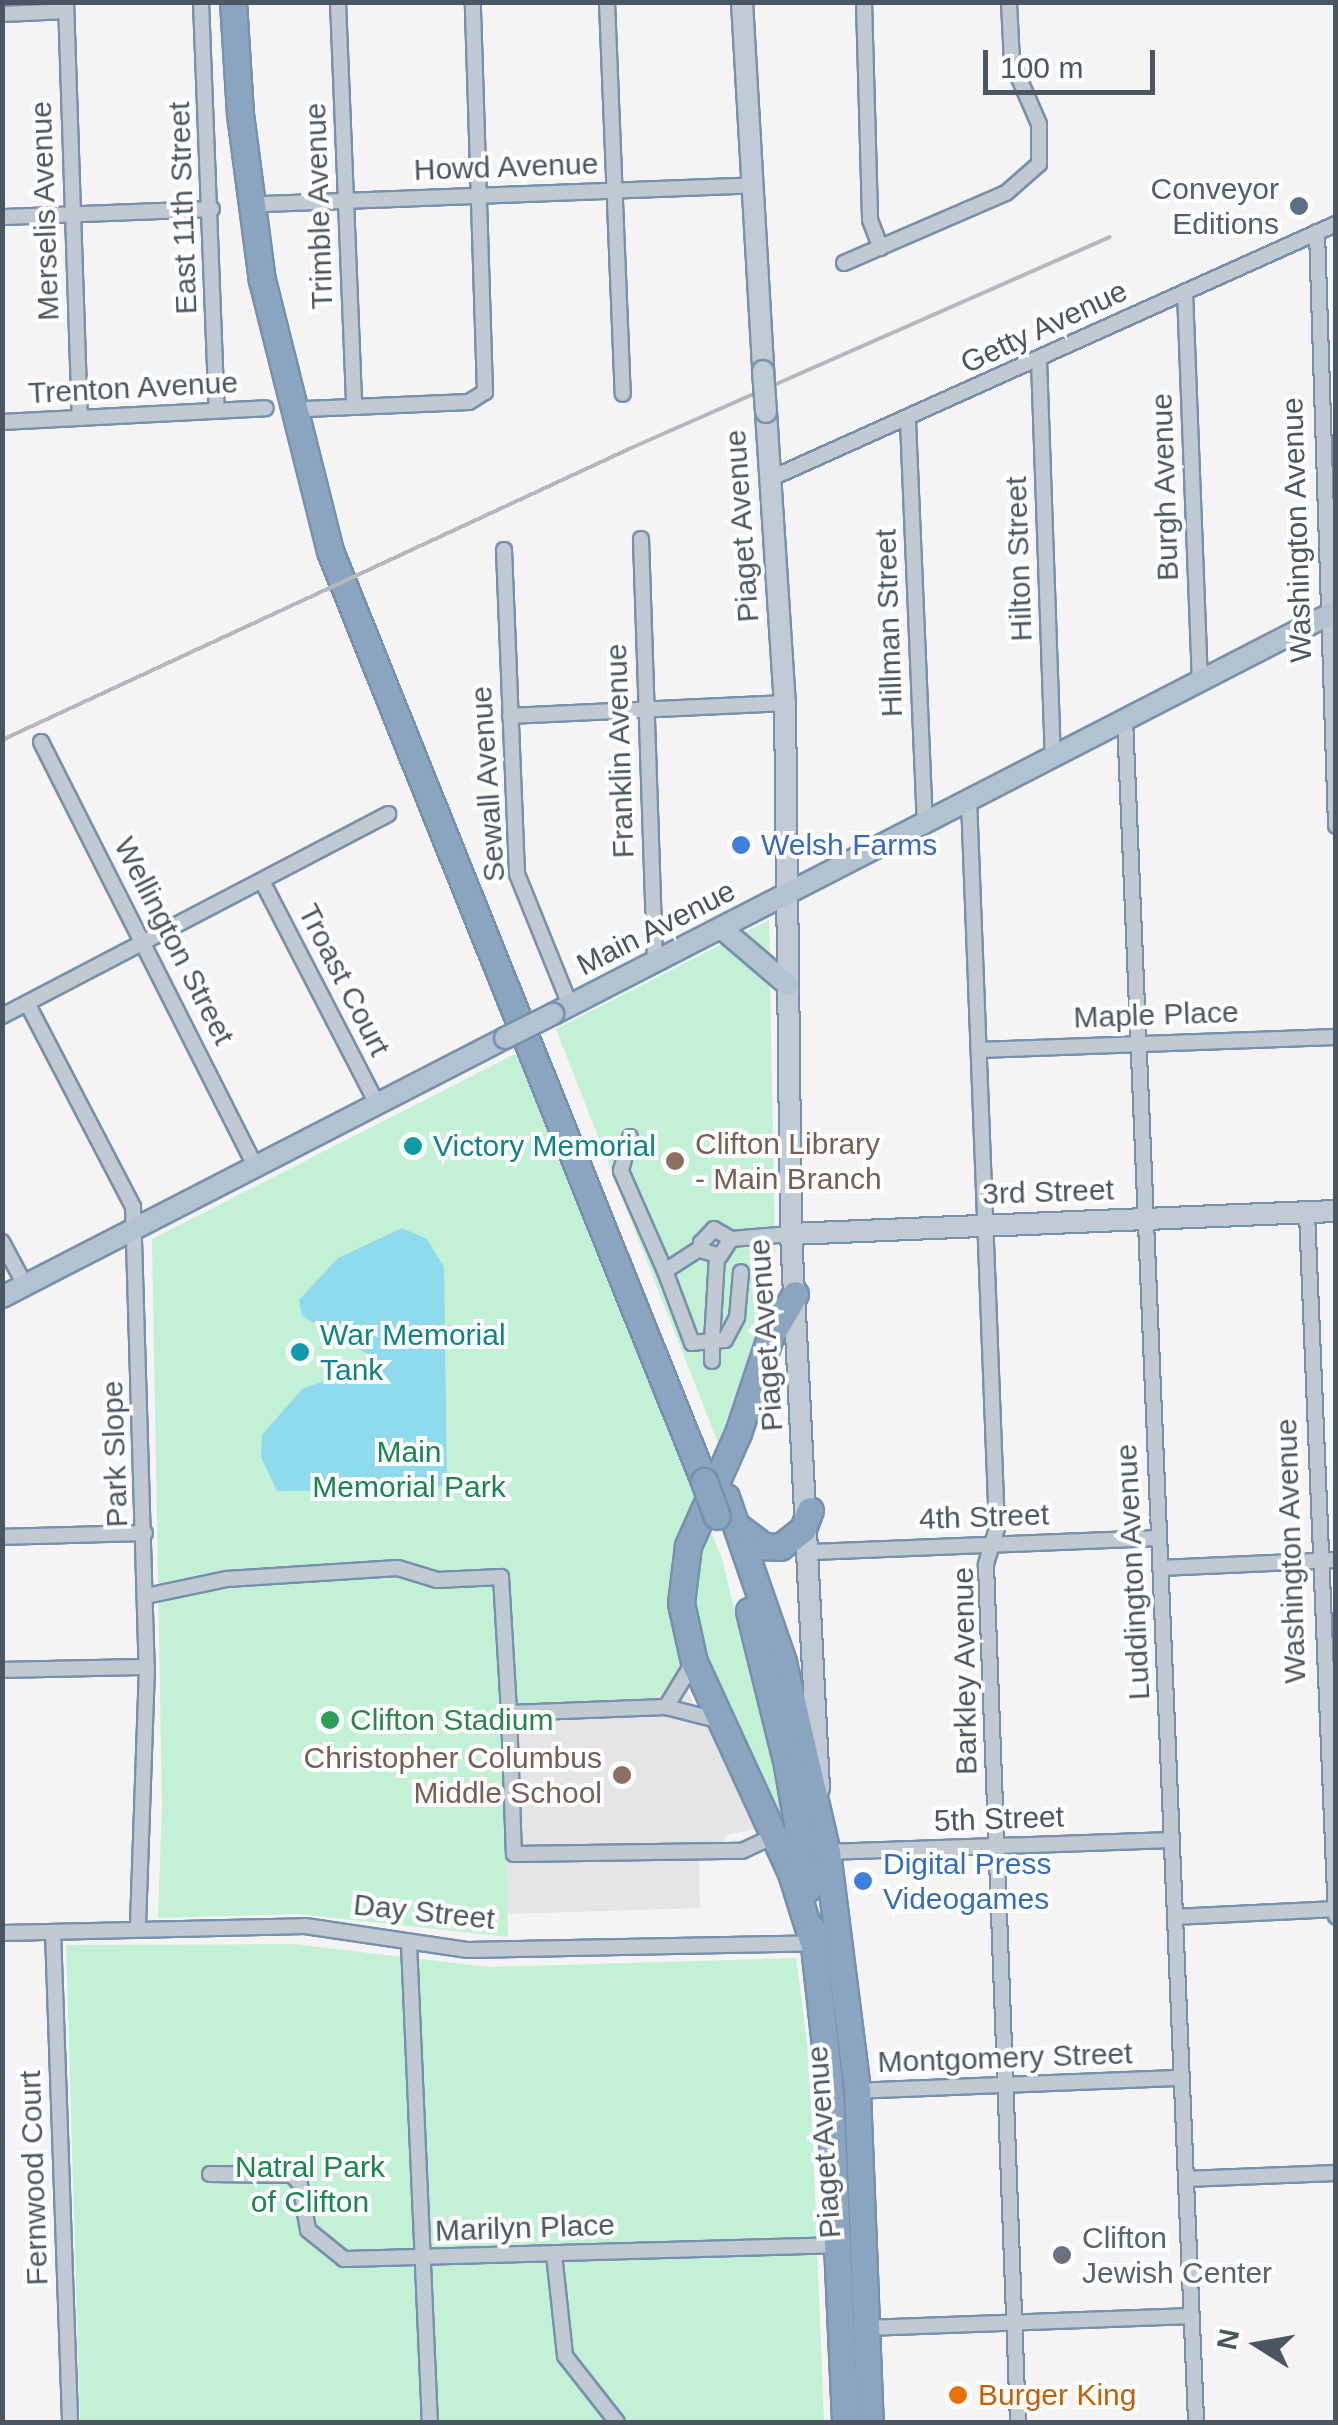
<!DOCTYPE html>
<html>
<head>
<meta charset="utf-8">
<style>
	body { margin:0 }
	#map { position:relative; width:1338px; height:2425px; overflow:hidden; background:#f5f3f3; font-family:Helvetica,sans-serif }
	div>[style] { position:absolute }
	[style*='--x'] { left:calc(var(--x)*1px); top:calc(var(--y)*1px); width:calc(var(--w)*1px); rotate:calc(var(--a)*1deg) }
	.education>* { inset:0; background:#e6e4e5 }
	.green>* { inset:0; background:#c3f1d5 }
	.water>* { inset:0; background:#90daee }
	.roads { filter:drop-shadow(2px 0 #7690ad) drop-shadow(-2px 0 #7690ad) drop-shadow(0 2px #7690ad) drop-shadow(0 -2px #7690ad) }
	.street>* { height:14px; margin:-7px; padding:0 7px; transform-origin:7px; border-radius:7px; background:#c1cad2 }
	.secondary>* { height:20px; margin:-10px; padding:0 10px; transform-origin:10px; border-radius:10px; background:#c1cbd6 }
	.primary>* { height:20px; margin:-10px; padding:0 10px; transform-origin:10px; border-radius:10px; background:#b3c2d1 }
	.highway>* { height:25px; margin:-12.5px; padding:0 12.5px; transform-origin:12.5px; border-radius:12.5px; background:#8ba5c1 }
	.rail>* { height:4px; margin:-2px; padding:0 2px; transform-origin:2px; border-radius:2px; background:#b5b8bd }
	.bridges { filter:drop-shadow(2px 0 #7690ad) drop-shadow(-2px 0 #7690ad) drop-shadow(0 2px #7690ad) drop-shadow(0 -2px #7690ad) }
	.secondary-bridge>* { height:20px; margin:-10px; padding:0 10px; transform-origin:10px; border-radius:10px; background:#c1cbd6 }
	.primary-bridge>* { height:20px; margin:-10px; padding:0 10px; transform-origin:10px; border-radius:10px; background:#b3c2d1 }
	.highway-bridge>* { height:25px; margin:-12.5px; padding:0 12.5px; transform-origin:12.5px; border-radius:12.5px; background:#8ba5c1 }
	.dots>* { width:28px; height:28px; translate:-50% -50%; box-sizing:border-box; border:5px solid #fff; border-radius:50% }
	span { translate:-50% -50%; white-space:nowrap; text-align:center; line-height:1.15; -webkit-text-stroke:8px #fff; paint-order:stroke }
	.street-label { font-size:30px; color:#4a5661 }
	.service-label { font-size:30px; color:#4e5e75 }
	.right { translate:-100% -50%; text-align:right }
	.shop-label { font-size:30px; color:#366cbe }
	.left { translate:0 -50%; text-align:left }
	.education-label { font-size:30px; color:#785e54 }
	.culture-label { font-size:30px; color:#0d838f }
	.park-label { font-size:30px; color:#17864f }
	.leisure-label { font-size:30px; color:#27864d }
	.worship-label { font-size:30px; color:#5b616d }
	.food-label { font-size:30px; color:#c56008 }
	.frame { position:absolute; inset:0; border:5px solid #4a5661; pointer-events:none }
	.north { position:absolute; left:1208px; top:2295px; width:100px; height:100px; -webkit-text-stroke:8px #fff; paint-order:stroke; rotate:281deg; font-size:28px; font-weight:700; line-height:40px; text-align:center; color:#4a5661 }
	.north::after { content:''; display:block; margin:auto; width:35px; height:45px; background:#4a5661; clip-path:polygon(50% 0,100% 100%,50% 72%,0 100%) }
	.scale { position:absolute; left:983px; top:50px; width:172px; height:45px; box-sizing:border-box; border:5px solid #4a5661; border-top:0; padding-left:12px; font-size:30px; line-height:35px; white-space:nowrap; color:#4a5661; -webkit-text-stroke:8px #fff; paint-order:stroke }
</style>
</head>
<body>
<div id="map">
	<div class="education">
		<i style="clip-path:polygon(680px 1672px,700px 1719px,719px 1732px,760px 1828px,726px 1835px,720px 1859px,699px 1859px,700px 1908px,507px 1914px,504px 1706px,649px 1700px)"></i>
	</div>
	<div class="green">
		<i style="clip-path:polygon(769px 920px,775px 1251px,767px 1303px,720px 1448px,556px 1029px)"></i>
		<i style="clip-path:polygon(517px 1053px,697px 1501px,669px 1587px,680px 1672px,670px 1689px,649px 1700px,504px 1707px,508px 1937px,298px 1914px,158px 1918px,162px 1807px,152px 1239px)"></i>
		<i style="clip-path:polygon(708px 1524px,722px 1559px,788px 1829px,703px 1646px,691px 1600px)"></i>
		<i style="clip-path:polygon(293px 1944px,488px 1967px,796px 1958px,810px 2066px,824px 2422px,80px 2422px,66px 1945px)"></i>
	</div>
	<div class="water">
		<i style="clip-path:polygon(402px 1228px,427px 1239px,444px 1267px,447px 1479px,442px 1486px,413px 1489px,277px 1491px,261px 1457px,262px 1435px,302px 1389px,360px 1368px,371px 1356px,302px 1316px,299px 1300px,338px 1258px)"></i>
	</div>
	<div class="roads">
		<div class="street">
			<i style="--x:66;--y:2;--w:416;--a:88.1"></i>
			<i style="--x:201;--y:2;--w:409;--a:87.8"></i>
			<i style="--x:338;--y:2;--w:405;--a:87.7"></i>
			<i style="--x:607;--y:2;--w:392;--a:87.7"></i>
			<i style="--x:864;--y:2;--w:218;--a:88.4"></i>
			<i style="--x:870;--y:220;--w:30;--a:69"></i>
			<i style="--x:2;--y:14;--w:64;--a:-2.7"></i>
			<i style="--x:265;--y:204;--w:484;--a:-2.2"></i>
			<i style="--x:2;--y:217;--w:210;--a:-2.2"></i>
			<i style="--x:1317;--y:232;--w:594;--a:88.17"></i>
			<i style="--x:844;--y:263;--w:176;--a:-23.4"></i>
			<i style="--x:1006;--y:193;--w:44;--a:-41.3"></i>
			<i style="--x:1039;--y:164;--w:40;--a:-90"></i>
			<i style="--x:1039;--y:124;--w:68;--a:-113.5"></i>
			<i style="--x:1012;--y:62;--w:60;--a:-92.9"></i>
			<i style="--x:1185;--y:292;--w:388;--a:87.8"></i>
			<i style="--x:1039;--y:360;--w:396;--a:88"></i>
			<i style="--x:306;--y:409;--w:163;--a:-2.5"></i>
			<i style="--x:469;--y:402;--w:19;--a:-32"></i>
			<i style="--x:485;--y:392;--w:390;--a:-91.8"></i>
			<i style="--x:908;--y:421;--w:402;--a:87.6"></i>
			<i style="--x:2;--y:422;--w:264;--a:-3"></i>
			<i style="--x:774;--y:477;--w:616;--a:-24.24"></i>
			<i style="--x:641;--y:539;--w:423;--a:88.1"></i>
			<i style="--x:504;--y:550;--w:324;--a:87.7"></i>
			<i style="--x:517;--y:874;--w:141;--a:68"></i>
			<i style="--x:510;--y:716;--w:275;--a:-2.7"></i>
			<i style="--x:1125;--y:719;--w:1704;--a:87.61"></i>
			<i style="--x:41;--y:742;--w:475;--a:63.2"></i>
			<i style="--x:969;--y:800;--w:729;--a:87.8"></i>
			<i style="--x:997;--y:1528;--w:39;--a:107"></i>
			<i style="--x:986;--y:1565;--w:858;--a:87.86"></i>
			<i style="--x:262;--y:881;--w:251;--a:62.7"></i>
			<i style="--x:27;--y:1003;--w:230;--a:62.5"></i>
			<i style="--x:133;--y:1207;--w:460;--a:88.3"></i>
			<i style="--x:147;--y:1667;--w:262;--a:92"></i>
			<i style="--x:2;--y:1016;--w:436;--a:-27.6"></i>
			<i style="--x:979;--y:1050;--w:357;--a:-2.1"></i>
			<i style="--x:630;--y:1137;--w:35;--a:105"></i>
			<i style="--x:621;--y:1171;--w:109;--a:66.3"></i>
			<i style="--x:665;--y:1271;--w:44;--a:-33"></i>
			<i style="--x:1307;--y:1213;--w:704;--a:87.64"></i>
			<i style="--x:731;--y:1239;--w:20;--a:123"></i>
			<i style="--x:720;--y:1256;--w:17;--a:-163"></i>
			<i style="--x:704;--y:1251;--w:9;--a:-111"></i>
			<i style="--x:701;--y:1243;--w:19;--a:-47"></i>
			<i style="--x:714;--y:1229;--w:20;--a:30"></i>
			<i style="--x:731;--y:1239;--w:60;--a:-4.8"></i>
			<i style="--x:2;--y:1242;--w:49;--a:61.9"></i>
			<i style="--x:665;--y:1271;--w:77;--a:69.4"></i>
			<i style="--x:692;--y:1343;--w:20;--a:-6"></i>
			<i style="--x:712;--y:1341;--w:85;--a:-86.6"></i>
			<i style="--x:712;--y:1361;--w:20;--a:-90"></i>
			<i style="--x:712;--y:1341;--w:13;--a:-4"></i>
			<i style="--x:725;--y:1340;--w:26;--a:-62"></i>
			<i style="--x:737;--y:1317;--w:45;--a:-84.9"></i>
			<i style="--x:2;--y:1537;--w:143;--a:-1.6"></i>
			<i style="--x:812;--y:1552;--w:347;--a:-2.3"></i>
			<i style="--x:1160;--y:1568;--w:176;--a:-2.6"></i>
			<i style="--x:146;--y:1596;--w:83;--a:-11.9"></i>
			<i style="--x:227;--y:1579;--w:171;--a:-3.7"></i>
			<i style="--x:398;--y:1568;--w:41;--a:17.1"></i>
			<i style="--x:437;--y:1580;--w:64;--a:-2.7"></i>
			<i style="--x:501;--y:1577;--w:136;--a:86.6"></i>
			<i style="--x:693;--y:1663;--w:52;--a:121.5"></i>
			<i style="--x:666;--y:1707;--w:157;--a:177.8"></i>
			<i style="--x:509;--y:1713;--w:141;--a:88"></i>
			<i style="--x:514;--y:1854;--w:228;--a:-0.8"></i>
			<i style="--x:742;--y:1851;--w:35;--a:-25"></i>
			<i style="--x:2;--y:1670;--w:145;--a:-1.2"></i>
			<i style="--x:666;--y:1707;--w:53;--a:14.3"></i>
			<i style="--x:827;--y:1852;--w:345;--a:-2"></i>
			<i style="--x:1175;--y:1917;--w:161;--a:-2.8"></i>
			<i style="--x:53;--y:1932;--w:490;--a:88"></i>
			<i style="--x:2;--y:1933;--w:303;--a:-1.3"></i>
			<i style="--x:305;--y:1926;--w:165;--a:8.4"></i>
			<i style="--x:468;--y:1950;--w:350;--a:-1.1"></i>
			<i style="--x:409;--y:1944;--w:478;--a:87.5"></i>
			<i style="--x:853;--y:2091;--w:329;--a:-2.3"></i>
			<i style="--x:210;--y:2174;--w:82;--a:0.7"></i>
			<i style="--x:292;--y:2175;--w:12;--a:48"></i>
			<i style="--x:300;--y:2184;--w:47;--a:80.1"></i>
			<i style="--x:308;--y:2230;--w:46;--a:38.9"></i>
			<i style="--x:344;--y:2259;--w:492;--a:-1.6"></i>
			<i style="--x:1186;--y:2179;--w:150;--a:-2.3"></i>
			<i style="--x:554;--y:2254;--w:103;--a:83.8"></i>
			<i style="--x:565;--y:2356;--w:84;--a:51.8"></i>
			<i style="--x:866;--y:2328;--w:326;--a:-2.1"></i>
		</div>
		<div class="secondary">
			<i style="--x:742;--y:2;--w:370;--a:86.7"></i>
			<i style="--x:766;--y:412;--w:292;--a:86.3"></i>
			<i style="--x:785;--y:703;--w:531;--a:89.35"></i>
			<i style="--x:791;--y:1234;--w:555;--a:87.11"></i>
			<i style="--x:791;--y:1234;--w:545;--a:-2.42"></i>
		</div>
		<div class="primary">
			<i style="--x:721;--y:928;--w:88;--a:40.4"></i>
			<i style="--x:553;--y:1014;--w:881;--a:-27.23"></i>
			<i style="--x:2;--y:1297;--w:566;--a:-27.24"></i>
		</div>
		<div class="highway">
			<i style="--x:233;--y:2;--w:112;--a:86.4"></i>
			<i style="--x:240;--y:114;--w:167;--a:82.5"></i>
			<i style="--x:262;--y:280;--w:279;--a:75.9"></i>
			<i style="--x:330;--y:551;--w:1002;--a:68.09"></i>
			<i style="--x:795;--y:1294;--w:50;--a:120.2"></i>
			<i style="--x:770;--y:1337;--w:101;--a:108.4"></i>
			<i style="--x:738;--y:1433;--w:124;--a:113.9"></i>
			<i style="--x:688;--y:1546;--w:57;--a:97"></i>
			<i style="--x:681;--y:1603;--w:60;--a:77.6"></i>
			<i style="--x:694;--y:1662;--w:232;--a:65.3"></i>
			<i style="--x:791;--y:1873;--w:73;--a:72.6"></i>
			<i style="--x:726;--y:1497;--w:175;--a:70.9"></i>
			<i style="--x:783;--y:1662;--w:195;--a:77"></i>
			<i style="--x:827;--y:1852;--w:241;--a:82.8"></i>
			<i style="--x:857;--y:2091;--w:331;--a:87.8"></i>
			<i style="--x:737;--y:1526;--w:34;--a:37"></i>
			<i style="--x:764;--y:1546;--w:16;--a:4"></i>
			<i style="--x:780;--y:1547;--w:29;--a:-38"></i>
			<i style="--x:803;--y:1529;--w:20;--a:-70"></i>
			<i style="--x:749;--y:1611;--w:175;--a:76.1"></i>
			<i style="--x:787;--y:1765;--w:125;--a:80.3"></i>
			<i style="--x:812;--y:1928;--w:163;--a:83.7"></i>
			<i style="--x:830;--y:2090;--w:332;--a:87.4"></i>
		</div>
	</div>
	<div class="rail">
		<i style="--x:2;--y:740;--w:693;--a:-24.9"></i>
		<i style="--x:631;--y:448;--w:523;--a:-23.77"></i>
	</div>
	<div class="bridges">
		<div class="secondary-bridge">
			<i style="--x:763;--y:371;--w:41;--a:85.8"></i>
		</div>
		<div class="primary-bridge">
			<i style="--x:505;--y:1038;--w:54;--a:-26.6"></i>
		</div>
		<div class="highway-bridge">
			<i style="--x:704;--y:1481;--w:37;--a:70"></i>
		</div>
	</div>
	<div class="dots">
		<i style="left:1299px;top:206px;background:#5c6f8a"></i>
		<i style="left:741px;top:845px;background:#3f7fe0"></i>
		<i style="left:413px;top:1146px;background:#0f9aa8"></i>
		<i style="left:675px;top:1161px;background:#8d6e63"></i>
		<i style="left:300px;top:1352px;background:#0f9aa8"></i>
		<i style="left:330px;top:1720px;background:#2e9e5b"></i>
		<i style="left:622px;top:1775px;background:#8d6e63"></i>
		<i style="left:863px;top:1881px;background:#3f7fe0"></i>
		<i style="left:1062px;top:2255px;background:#6b7280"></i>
		<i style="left:958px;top:2395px;background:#e8710a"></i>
	</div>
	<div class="street-label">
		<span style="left:506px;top:167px;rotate:-2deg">Howd Avenue</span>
		<span style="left:319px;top:206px;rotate:-92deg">Trimble Avenue</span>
		<span style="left:183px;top:208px;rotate:-92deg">East 11th Street</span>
		<span style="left:45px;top:211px;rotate:-92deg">Merselis Avenue</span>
		<span style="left:1044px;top:327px;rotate:-25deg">Getty Avenue</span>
		<span style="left:133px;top:388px;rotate:-3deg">Trenton Avenue</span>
		<span style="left:1165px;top:487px;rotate:-92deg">Burgh Avenue</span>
		<span style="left:742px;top:526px;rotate:-94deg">Piaget Avenue</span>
		<span style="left:1297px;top:530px;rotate:-92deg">Washington Avenue</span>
		<span style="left:1019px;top:559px;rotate:-92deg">Hilton Street</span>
		<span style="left:889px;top:623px;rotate:-92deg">Hillman Street</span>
		<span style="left:620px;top:751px;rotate:-92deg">Franklin Avenue</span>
		<span style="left:488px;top:784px;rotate:-94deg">Sewall Avenue</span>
		<span style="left:656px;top:928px;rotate:-27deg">Main Avenue</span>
		<span style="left:174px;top:941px;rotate:63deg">Wellington Street</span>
		<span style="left:344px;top:980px;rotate:63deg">Troast Court</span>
		<span style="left:1156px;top:1015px;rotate:-2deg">Maple Place</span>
		<span style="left:1048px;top:1192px;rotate:-2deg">3rd Street</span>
		<span style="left:766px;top:1335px;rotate:-94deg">Piaget Avenue</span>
		<span style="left:115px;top:1454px;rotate:-92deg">Park Slope</span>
		<span style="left:984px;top:1517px;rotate:-2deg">4th Street</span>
		<span style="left:1291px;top:1551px;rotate:-92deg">Washington Avenue</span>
		<span style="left:1133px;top:1572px;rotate:-93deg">Luddington Avenue</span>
		<span style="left:965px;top:1671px;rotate:-91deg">Barkley Avenue</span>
		<span style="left:999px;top:1819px;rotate:-2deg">5th Street</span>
		<span style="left:424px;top:1912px;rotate:6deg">Day Street</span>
		<span style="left:1005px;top:2058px;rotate:-2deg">Montgomery Street</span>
		<span style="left:824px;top:2142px;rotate:-94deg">Piaget Avenue</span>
		<span style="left:34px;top:2178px;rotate:-92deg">Fernwood Court</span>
		<span style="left:525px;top:2228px;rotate:-2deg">Marilyn Place</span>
	</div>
	<div class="service-label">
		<span class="right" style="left:1279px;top:206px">Conveyor<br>Editions</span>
	</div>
	<div class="shop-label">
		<span class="left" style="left:761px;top:845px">Welsh Farms</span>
		<span class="left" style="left:883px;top:1881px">Digital Press<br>Videogames</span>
	</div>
	<div class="education-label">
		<span class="left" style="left:695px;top:1161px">Clifton Library<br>- Main Branch</span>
		<span class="right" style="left:602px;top:1775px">Christopher Columbus<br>Middle School</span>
	</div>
	<div class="culture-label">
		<span class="left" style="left:433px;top:1146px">Victory Memorial</span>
		<span class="left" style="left:320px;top:1352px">War Memorial<br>Tank</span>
	</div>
	<div class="park-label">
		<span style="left:409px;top:1469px">Main<br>Memorial Park</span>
		<span style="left:310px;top:2184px">Natral Park<br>of Clifton</span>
	</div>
	<div class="leisure-label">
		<span class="left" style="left:350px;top:1720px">Clifton Stadium</span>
	</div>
	<div class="worship-label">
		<span class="left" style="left:1082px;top:2255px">Clifton<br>Jewish Center</span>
	</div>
	<div class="food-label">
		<span class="left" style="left:978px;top:2395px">Burger King</span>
	</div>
	<div class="frame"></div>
	<div class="north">N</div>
	<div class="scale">100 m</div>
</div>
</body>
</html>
